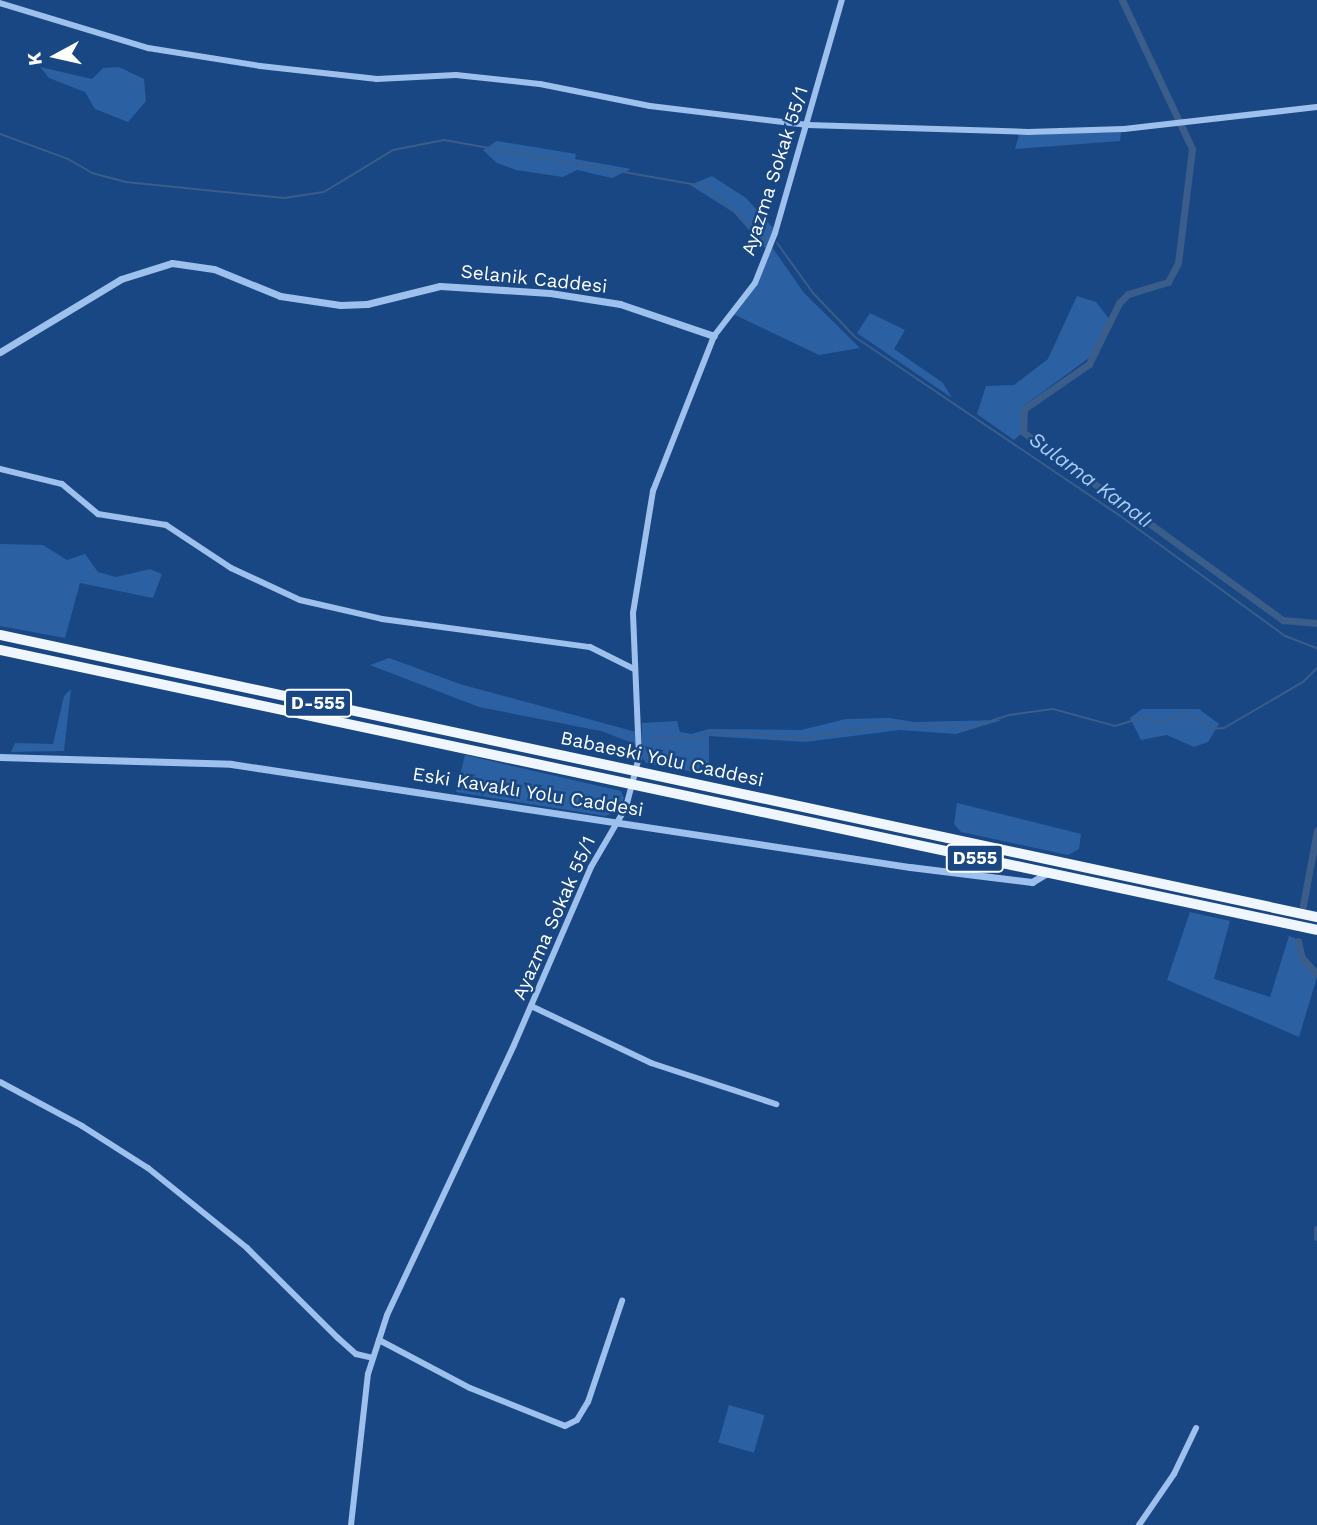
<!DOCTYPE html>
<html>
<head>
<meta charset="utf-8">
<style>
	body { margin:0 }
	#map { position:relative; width:1317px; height:1525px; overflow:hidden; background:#184784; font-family:"Work Sans",sans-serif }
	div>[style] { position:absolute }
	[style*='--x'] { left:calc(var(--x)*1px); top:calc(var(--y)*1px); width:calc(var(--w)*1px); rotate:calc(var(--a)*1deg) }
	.green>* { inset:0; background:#2b61a3; transform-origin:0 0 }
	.stream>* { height:2px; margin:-1px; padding:0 1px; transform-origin:1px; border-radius:1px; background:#3a5d8a }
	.canal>* { height:7px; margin:-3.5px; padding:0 3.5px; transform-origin:3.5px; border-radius:3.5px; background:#3a5d8a }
	.minor>* { height:6px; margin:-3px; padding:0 3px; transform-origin:3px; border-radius:3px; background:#9dc0ec }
	.tertiary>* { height:7px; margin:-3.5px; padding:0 3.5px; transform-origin:3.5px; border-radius:3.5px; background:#9dc0ec }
	.trunk>* { height:10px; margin:-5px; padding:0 5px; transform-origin:5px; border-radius:5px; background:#f0f6ff }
	span { translate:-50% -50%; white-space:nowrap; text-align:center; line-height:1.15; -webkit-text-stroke:5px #184784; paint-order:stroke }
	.shield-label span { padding:2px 5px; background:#184784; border:2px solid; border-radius:5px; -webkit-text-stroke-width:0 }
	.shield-label { font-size:18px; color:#fff; font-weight:700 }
	.street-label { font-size:19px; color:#fff }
	.water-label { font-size:21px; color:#a8cbf4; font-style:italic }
	.north { position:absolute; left:21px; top:21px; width:70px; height:70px; -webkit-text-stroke:5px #184784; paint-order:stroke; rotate:262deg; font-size:19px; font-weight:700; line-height:28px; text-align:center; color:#fff }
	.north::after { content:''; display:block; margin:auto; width:24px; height:32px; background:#fff; clip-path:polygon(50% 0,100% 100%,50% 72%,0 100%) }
</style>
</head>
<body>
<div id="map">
	<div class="green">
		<i style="clip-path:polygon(40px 67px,92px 79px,103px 68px,119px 67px,144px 79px,146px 101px,128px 122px,95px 109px,85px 92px,49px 78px)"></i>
		<i style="clip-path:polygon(1121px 132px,1120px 141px,1015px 149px,1019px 135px)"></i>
		<i style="clip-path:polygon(497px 141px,576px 154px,575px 159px,631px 169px,612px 178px,577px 170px,563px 177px,516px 170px,497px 163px,483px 150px)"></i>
		<i style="clip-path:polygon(712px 176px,746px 198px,774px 229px,766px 249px,733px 212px,690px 185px)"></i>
		<i style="clip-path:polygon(772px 247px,804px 293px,860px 348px,819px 355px,733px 314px,757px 284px)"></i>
		<i style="clip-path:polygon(1077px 296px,1096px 302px,1109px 319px,1093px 355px,1022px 407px,1021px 434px,1014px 440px,977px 414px,986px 386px,1014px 385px,1048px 359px)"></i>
		<i style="clip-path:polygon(870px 313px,905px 330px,894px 349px,943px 383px,952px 398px,857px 333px)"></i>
		<i style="clip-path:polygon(0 544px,43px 545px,67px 560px,85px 554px,98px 572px,116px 577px,150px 569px,162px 574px,153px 598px,80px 583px,65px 638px,0 626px)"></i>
		<i style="clip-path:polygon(389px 658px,460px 684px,636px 732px,635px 744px,601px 731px,479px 707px,370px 665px)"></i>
		<i style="clip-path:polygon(71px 689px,64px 751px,11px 752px,15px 743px,53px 744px,64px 696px)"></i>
		<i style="clip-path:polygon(1142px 709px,1199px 709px,1219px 724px,1208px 742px,1194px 747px,1167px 735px,1141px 740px,1130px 718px)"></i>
		<i style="clip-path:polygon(889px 718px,915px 722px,1002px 720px,956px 734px,900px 730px,805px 742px,709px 736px,709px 775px,646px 763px,642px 757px,642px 723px,677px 721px,680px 732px,691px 734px,709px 729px,801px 730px,846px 719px)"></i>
		<i style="clip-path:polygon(465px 755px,621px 791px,624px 798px,618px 812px,605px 816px,456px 792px)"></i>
		<i style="clip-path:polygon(957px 803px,1081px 834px,1079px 849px,1068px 855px,961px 832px,954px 824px)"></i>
		<i style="clip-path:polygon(1190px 912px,1230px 921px,1214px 979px,1270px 997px,1289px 936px,1297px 939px,1301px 959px,1317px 977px,1299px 1037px,1167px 980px)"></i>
		<i style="left:729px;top:1405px;width:37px;height:39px;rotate:16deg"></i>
	</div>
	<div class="stream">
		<i style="--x:0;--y:134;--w:72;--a:20.2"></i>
		<i style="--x:68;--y:159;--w:28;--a:30"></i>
		<i style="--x:92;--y:173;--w:35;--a:15"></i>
		<i style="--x:126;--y:182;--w:159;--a:5.8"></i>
		<i style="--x:284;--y:198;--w:40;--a:-8.5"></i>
		<i style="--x:324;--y:192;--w:81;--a:-31.3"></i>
		<i style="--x:393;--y:150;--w:52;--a:-11.1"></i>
		<i style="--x:444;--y:140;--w:267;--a:10.1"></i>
		<i style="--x:707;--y:187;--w:79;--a:41.9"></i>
		<i style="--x:777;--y:243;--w:62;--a:54.2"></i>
		<i style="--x:813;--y:293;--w:61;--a:46.3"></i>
		<i style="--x:855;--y:337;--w:318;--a:34"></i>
		<i style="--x:1119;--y:515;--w:205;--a:36.1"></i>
		<i style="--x:1285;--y:636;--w:34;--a:21"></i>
		<i style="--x:654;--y:738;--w:40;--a:1.4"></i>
		<i style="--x:694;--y:739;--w:19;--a:-21"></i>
		<i style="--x:712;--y:732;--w:94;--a:3.7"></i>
		<i style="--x:806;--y:738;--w:85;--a:-9.5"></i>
		<i style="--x:890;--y:724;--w:82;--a:2.1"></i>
		<i style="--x:972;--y:727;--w:39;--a:-18"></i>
		<i style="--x:1009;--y:715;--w:44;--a:-7.8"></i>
		<i style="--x:1053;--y:709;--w:64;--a:15.3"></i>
		<i style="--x:1115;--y:726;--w:30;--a:-17"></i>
		<i style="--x:1144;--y:717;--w:18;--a:22"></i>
		<i style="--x:1161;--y:724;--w:17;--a:-31"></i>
		<i style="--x:1176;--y:715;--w:17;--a:0"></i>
		<i style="--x:1193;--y:715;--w:23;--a:38"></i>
		<i style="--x:1211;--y:729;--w:13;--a:-4"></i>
		<i style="--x:1224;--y:728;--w:91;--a:-30.2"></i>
		<i style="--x:1303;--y:682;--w:20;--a:-45"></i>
	</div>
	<div class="canal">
		<i style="--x:1122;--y:0;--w:165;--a:64.8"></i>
		<i style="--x:1192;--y:149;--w:115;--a:97"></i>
		<i style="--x:1178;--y:263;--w:21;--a:118"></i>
		<i style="--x:1168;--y:282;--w:42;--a:163.3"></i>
		<i style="--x:1128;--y:294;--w:13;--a:135"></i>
		<i style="--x:1119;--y:303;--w:68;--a:116.2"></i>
		<i style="--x:1089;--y:364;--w:79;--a:145.3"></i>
		<i style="--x:1024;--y:409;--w:23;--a:92"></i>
		<i style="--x:1023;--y:432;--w:321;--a:35.9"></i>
		<i style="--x:1283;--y:620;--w:34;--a:5"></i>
		<i style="--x:1303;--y:905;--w:76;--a:-79.4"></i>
		<i style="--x:1298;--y:941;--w:17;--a:77"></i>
		<i style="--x:1302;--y:958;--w:22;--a:47"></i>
		<i style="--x:1317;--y:1229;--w:8;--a:90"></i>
	</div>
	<div class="minor">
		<i style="--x:0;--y:3;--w:155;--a:16.9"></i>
		<i style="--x:148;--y:48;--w:113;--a:9.1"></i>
		<i style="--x:260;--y:66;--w:118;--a:6.3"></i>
		<i style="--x:377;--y:79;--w:79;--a:-2.9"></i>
		<i style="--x:456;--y:75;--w:84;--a:6.1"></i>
		<i style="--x:540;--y:84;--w:112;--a:11.3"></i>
		<i style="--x:650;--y:106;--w:159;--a:6.9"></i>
		<i style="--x:808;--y:125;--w:220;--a:1.8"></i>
		<i style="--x:1028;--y:132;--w:96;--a:-1.8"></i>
		<i style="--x:1124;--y:129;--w:194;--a:-6.5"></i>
		<i style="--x:0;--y:469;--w:64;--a:13.6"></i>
		<i style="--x:62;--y:484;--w:47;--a:39.8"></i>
		<i style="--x:98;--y:514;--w:69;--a:9.2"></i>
		<i style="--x:166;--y:525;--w:78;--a:33.5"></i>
		<i style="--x:231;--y:568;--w:76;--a:24.9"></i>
		<i style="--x:300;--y:600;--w:84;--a:13"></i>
		<i style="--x:382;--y:619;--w:210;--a:7.7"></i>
		<i style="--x:590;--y:647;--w:49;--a:26.6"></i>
		<i style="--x:531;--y:1006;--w:133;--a:25.4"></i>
		<i style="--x:651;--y:1063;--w:132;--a:18.2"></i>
		<i style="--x:0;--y:1082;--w:93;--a:28.2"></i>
		<i style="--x:82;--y:1126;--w:78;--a:32.5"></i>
		<i style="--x:148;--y:1168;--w:127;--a:38.9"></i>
		<i style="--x:247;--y:1248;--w:128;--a:44.7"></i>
		<i style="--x:338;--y:1338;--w:24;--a:42"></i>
		<i style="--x:356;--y:1354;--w:17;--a:13"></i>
		<i style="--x:379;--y:1340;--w:103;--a:27.8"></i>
		<i style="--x:470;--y:1388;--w:102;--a:21.8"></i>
		<i style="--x:565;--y:1426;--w:13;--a:-27"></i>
		<i style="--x:577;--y:1420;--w:21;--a:-59"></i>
		<i style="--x:588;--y:1402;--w:107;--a:-71.4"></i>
		<i style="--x:351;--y:1525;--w:152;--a:-83.6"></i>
		<i style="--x:368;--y:1374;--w:62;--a:-72.1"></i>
		<i style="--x:387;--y:1315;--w:298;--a:-64.8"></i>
		<i style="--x:514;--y:1045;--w:194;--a:-66.6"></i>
		<i style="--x:591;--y:867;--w:69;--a:-59.7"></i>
		<i style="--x:626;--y:807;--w:52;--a:-75.4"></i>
		<i style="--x:639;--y:757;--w:144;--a:-92.4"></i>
		<i style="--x:633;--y:613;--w:124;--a:-80.7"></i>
		<i style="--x:653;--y:491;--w:167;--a:-68.5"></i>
		<i style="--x:714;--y:336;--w:67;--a:-52.3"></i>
		<i style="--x:755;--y:283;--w:54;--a:-68.2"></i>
		<i style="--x:775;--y:233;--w:242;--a:-74"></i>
		<i style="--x:1139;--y:1525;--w:62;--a:-55.5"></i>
		<i style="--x:1174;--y:1474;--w:51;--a:-64.4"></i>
	</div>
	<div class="tertiary">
		<i style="--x:0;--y:352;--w:141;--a:-31.1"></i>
		<i style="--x:121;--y:279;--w:53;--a:-17.4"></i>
		<i style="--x:172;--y:263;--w:42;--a:8.1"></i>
		<i style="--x:214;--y:269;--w:71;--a:22.2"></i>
		<i style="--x:280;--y:296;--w:61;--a:8.5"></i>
		<i style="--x:340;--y:305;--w:27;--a:-2"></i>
		<i style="--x:367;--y:304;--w:75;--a:-13.9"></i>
		<i style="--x:440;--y:286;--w:110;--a:3.6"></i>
		<i style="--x:550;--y:293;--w:71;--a:8.9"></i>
		<i style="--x:620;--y:304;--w:99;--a:18.8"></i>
		<i style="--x:0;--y:757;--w:231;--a:1.7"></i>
		<i style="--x:231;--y:764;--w:687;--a:8.63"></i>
		<i style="--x:910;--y:867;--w:123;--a:7"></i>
		<i style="--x:1032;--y:882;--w:17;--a:-31"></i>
	</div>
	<div class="trunk">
		<i style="--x:0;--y:635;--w:1347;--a:12.09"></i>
		<i style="--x:0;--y:650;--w:1346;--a:12"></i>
	</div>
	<div class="shield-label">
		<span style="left:318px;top:703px">D-555</span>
		<span style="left:975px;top:858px">D555</span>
	</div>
	<div class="street-label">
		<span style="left:775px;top:171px;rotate:-72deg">Ayazma Sokak 55/1</span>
		<span style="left:534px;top:279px;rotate:6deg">Selanik Caddesi</span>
		<span style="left:662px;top:759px;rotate:12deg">Babaeski Yolu Caddesi</span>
		<span style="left:528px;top:792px;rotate:9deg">Eski Kavaklı Yolu Caddesi</span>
		<span style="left:554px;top:918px;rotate:-66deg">Ayazma Sokak 55/1</span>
	</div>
	<div class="water-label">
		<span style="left:1091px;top:480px;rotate:36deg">Sulama Kanalı</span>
	</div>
	<div class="north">K</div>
</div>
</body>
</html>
